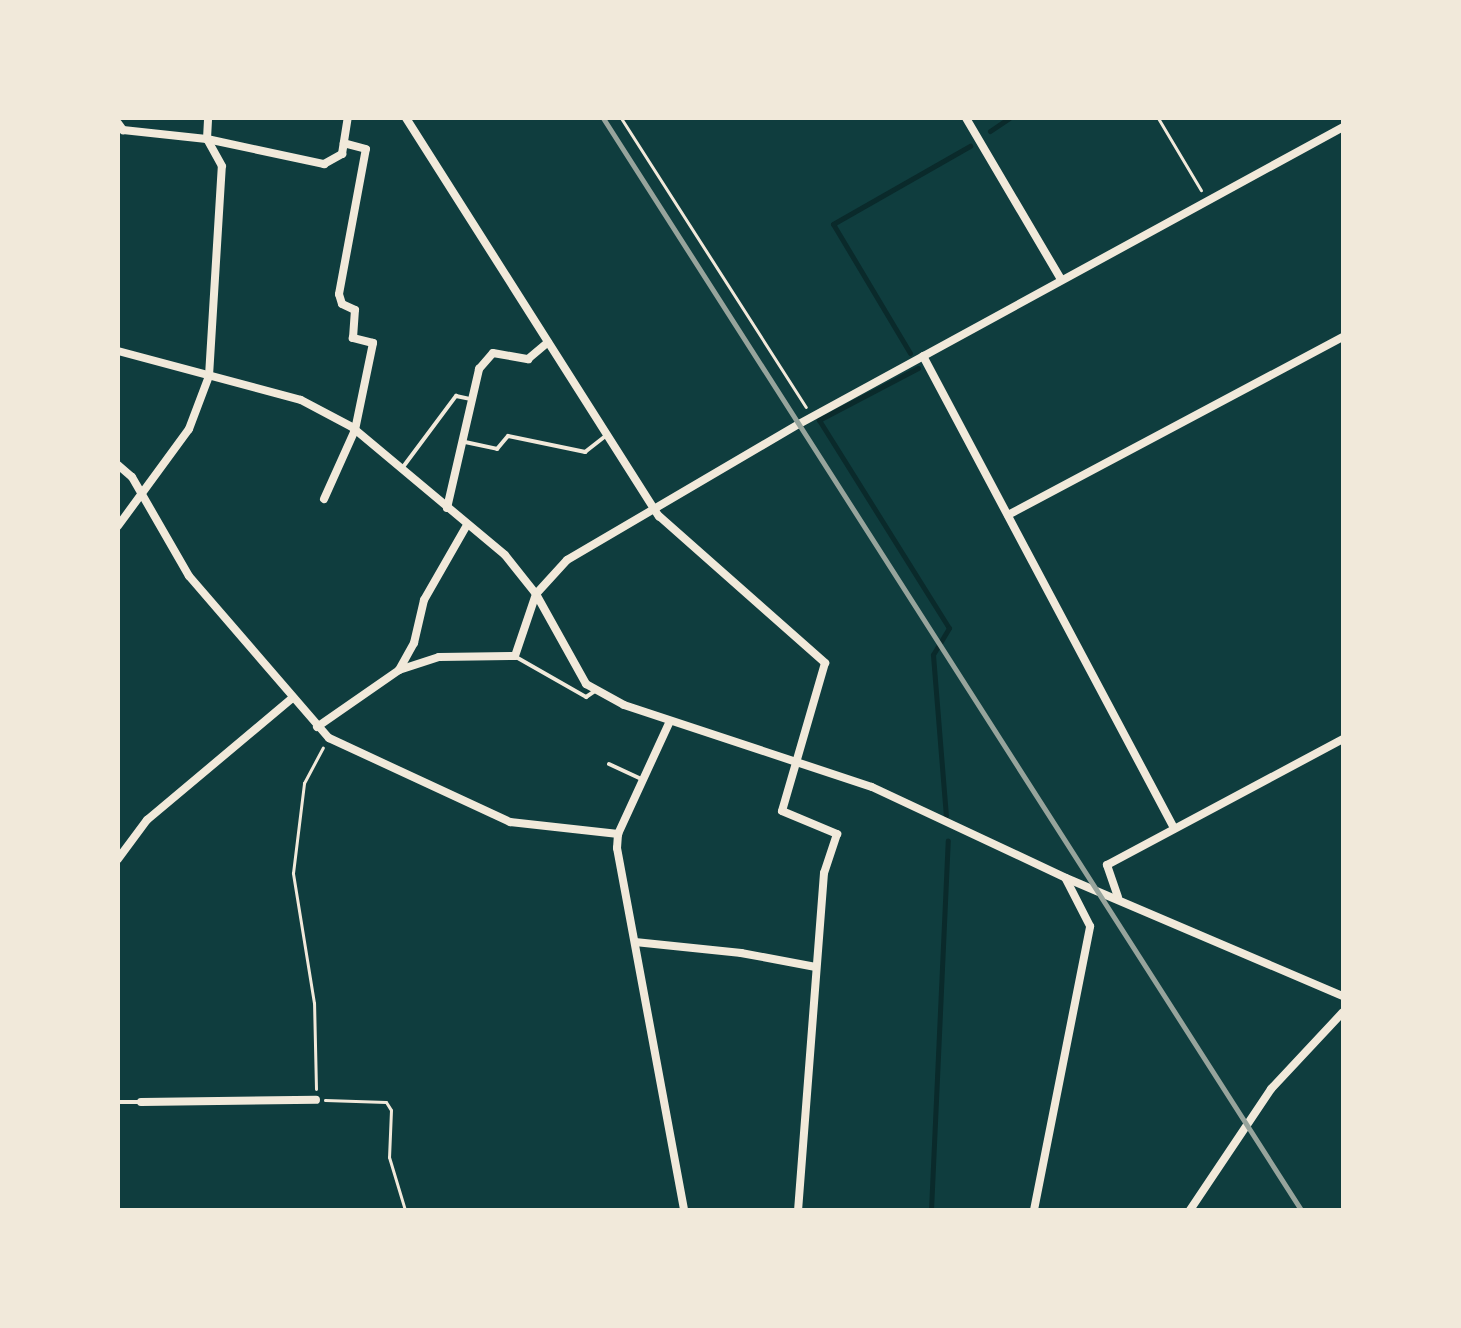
<!DOCTYPE html>
<html>
<head>
<meta charset="utf-8">
<style>
	body { margin:0 }
	#map { position:relative; width:1461px; height:1328px; overflow:hidden; background:#0f3d3e; font-family:"DM Sans",sans-serif }
	div>[style] { position:absolute }
	[style*='--x'] { left:calc(var(--x)*1px); top:calc(var(--y)*1px); width:calc(var(--w)*1px); rotate:calc(var(--a)*1deg) }
	.stream>* { height:5px; margin:-2.5px; padding:0 2.5px; transform-origin:2.5px; border-radius:2.5px; background:#0a2a2b }
	.path>* { height:3px; margin:-1.5px; padding:0 1.5px; transform-origin:1.5px; border-radius:1.5px; background:#f1e9da }
	.service>* { height:4px; margin:-2px; padding:0 2px; transform-origin:2px; border-radius:2px; background:#f1e9da }
	.minor>* { height:8px; margin:-4px; padding:0 4px; transform-origin:4px; border-radius:4px; background:#f1e9da }
	.rail>* { height:5px; margin:-2.5px; padding:0 2.5px; transform-origin:2.5px; border-radius:2.5px; background:#97a49c }
	span { translate:-50% -50%; white-space:nowrap; text-align:center; line-height:1.15; -webkit-text-stroke:8px #f1e9da; paint-order:stroke }
	.frame { position:absolute; inset:0; border:120px solid #f1e9da; pointer-events:none }
</style>
</head>
<body>
<div id="map">
	<div class="stream">
		<i style="--x:990;--y:131;--w:23;--a:-34"></i>
		<i style="--x:910;--y:353;--w:150;--a:-120.8"></i>
		<i style="--x:833;--y:224;--w:158;--a:-29.7"></i>
		<i style="--x:918;--y:368;--w:112;--a:152.3"></i>
		<i style="--x:819;--y:420;--w:245;--a:58"></i>
		<i style="--x:949;--y:628;--w:31;--a:121"></i>
		<i style="--x:933;--y:655;--w:161;--a:85.4"></i>
		<i style="--x:931;--y:1210;--w:370;--a:-87.4"></i>
	</div>
	<div class="path">
		<i style="--x:621;--y:118;--w:343;--a:57.4"></i>
		<i style="--x:1158;--y:118;--w:84;--a:59.2"></i>
		<i style="--x:316;--y:1089;--w:86;--a:-91.3"></i>
		<i style="--x:314;--y:1003;--w:132;--a:-99.2"></i>
		<i style="--x:293;--y:873;--w:91;--a:-83"></i>
		<i style="--x:304;--y:783;--w:40;--a:-62"></i>
		<i style="--x:325;--y:1100;--w:61;--a:1.9"></i>
		<i style="--x:386;--y:1102;--w:9;--a:58"></i>
		<i style="--x:391;--y:1110;--w:47;--a:92.4"></i>
		<i style="--x:389;--y:1157;--w:55;--a:73.2"></i>
	</div>
	<div class="service">
		<i style="--x:465;--y:442;--w:33;--a:12"></i>
		<i style="--x:497;--y:449;--w:17;--a:-50"></i>
		<i style="--x:508;--y:436;--w:79;--a:11.7"></i>
		<i style="--x:585;--y:452;--w:28;--a:-38"></i>
		<i style="--x:403;--y:467;--w:89;--a:-53.3"></i>
		<i style="--x:456;--y:396;--w:14;--a:12"></i>
		<i style="--x:516;--y:657;--w:81;--a:29.7"></i>
		<i style="--x:586;--y:697;--w:11;--a:-34"></i>
		<i style="--x:609;--y:764;--w:38;--a:25"></i>
		<i style="--x:118;--y:1102;--w:23;--a:0"></i>
	</div>
	<div class="minor">
		<i style="--x:406;--y:118;--w:472;--a:57.6"></i>
		<i style="--x:659;--y:516;--w:222;--a:41.5"></i>
		<i style="--x:825;--y:663;--w:154;--a:106.2"></i>
		<i style="--x:782;--y:811;--w:60;--a:22.7"></i>
		<i style="--x:837;--y:834;--w:41;--a:108.4"></i>
		<i style="--x:824;--y:873;--w:338;--a:94.4"></i>
		<i style="--x:966;--y:118;--w:187;--a:59.5"></i>
		<i style="--x:118;--y:123;--w:9;--a:54"></i>
		<i style="--x:123;--y:130;--w:84;--a:6.1"></i>
		<i style="--x:207;--y:139;--w:120;--a:12.1"></i>
		<i style="--x:324;--y:164;--w:21;--a:-29"></i>
		<i style="--x:342;--y:154;--w:36;--a:-81"></i>
		<i style="--x:118;--y:351;--w:189;--a:15"></i>
		<i style="--x:301;--y:400;--w:58;--a:27.9"></i>
		<i style="--x:352;--y:427;--w:199;--a:39.9"></i>
		<i style="--x:505;--y:555;--w:50;--a:51.5"></i>
		<i style="--x:536;--y:594;--w:103;--a:60.9"></i>
		<i style="--x:586;--y:684;--w:43;--a:28.9"></i>
		<i style="--x:624;--y:705;--w:261;--a:18.3"></i>
		<i style="--x:872;--y:787;--w:214;--a:25.1"></i>
		<i style="--x:1066;--y:878;--w:301;--a:23.1"></i>
		<i style="--x:923;--y:356;--w:535;--a:62"></i>
		<i style="--x:118;--y:465;--w:18;--a:41"></i>
		<i style="--x:132;--y:477;--w:114;--a:60.1"></i>
		<i style="--x:189;--y:576;--w:214;--a:49.2"></i>
		<i style="--x:329;--y:738;--w:200;--a:24.9"></i>
		<i style="--x:510;--y:822;--w:109;--a:6.3"></i>
		<i style="--x:324;--y:499;--w:76;--a:-65.8"></i>
		<i style="--x:355;--y:430;--w:89;--a:-78.3"></i>
		<i style="--x:373;--y:343;--w:21;--a:-166"></i>
		<i style="--x:353;--y:338;--w:28;--a:-86"></i>
		<i style="--x:355;--y:310;--w:14;--a:-155"></i>
		<i style="--x:342;--y:304;--w:10;--a:-107"></i>
		<i style="--x:339;--y:294;--w:147;--a:-79.5"></i>
		<i style="--x:366;--y:149;--w:23;--a:-165"></i>
		<i style="--x:447;--y:508;--w:143;--a:-77"></i>
		<i style="--x:479;--y:369;--w:21;--a:-49"></i>
		<i style="--x:493;--y:353;--w:36;--a:10"></i>
		<i style="--x:528;--y:359;--w:26;--a:-40"></i>
		<i style="--x:1008;--y:515;--w:379;--a:-28"></i>
		<i style="--x:118;--y:526;--w:120;--a:-53.8"></i>
		<i style="--x:189;--y:429;--w:57;--a:-69.3"></i>
		<i style="--x:209;--y:376;--w:210;--a:-86.5"></i>
		<i style="--x:222;--y:166;--w:31;--a:-119"></i>
		<i style="--x:207;--y:139;--w:21;--a:-87"></i>
		<i style="--x:399;--y:670;--w:31;--a:-61"></i>
		<i style="--x:414;--y:643;--w:44;--a:-76.9"></i>
		<i style="--x:424;--y:600;--w:86;--a:-60.2"></i>
		<i style="--x:670;--y:721;--w:124;--a:114.7"></i>
		<i style="--x:618;--y:834;--w:14;--a:94"></i>
		<i style="--x:617;--y:848;--w:368;--a:79.5"></i>
		<i style="--x:317;--y:727;--w:100;--a:-34.8"></i>
		<i style="--x:399;--y:670;--w:42;--a:-18"></i>
		<i style="--x:439;--y:657;--w:76;--a:-0.8"></i>
		<i style="--x:515;--y:656;--w:65;--a:-71.3"></i>
		<i style="--x:536;--y:594;--w:46;--a:-47.6"></i>
		<i style="--x:567;--y:560;--w:269;--a:-30.4"></i>
		<i style="--x:799;--y:424;--w:620;--a:-28.63"></i>
		<i style="--x:118;--y:859;--w:49;--a:-53.4"></i>
		<i style="--x:147;--y:820;--w:188;--a:-40"></i>
		<i style="--x:1118;--y:897;--w:34;--a:-109"></i>
		<i style="--x:1107;--y:865;--w:268;--a:-28.1"></i>
		<i style="--x:635;--y:942;--w:107;--a:5.9"></i>
		<i style="--x:741;--y:953;--w:76;--a:10.6"></i>
		<i style="--x:141;--y:1102;--w:175;--a:-0.7"></i>
		<i style="--x:1034;--y:1210;--w:289;--a:-78.8"></i>
		<i style="--x:1090;--y:926;--w:53;--a:-117.1"></i>
		<i style="--x:1190;--y:1210;--w:146;--a:-56.2"></i>
		<i style="--x:1271;--y:1089;--w:105;--a:-46.9"></i>
	</div>
	<div class="rail">
		<i style="--x:603;--y:118;--w:1296;--a:57.41"></i>
	</div>
	<div class="frame"></div>
</div>
</body>
</html>
